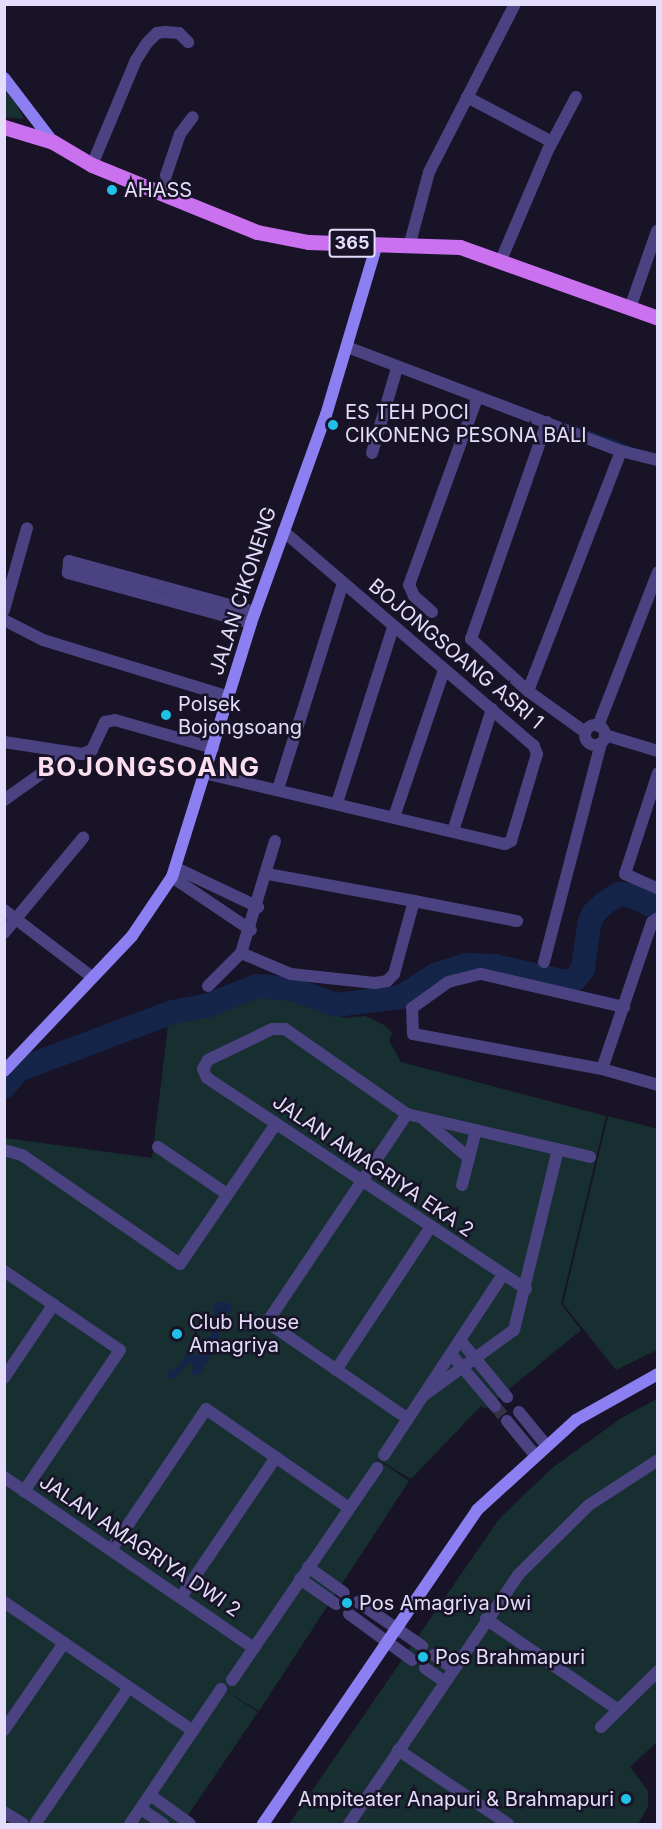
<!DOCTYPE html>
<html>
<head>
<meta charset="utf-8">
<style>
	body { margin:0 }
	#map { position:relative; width:662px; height:1829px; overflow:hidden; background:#181327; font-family:Inter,sans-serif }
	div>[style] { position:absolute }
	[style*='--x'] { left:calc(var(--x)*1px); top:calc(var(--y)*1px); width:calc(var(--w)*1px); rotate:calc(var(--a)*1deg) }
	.green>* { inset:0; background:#172f31 }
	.water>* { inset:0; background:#15254a }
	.stream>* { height:4px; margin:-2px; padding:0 2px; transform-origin:2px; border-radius:2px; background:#15254a }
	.river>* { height:24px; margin:-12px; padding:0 12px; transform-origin:12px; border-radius:12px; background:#15254a }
	.street-tunnel>* { height:12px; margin-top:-6px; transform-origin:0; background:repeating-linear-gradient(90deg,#363147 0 12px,transparent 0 18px) }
	.street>* { height:12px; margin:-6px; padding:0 6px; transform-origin:6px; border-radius:6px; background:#4b4381 }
	.street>.ring { margin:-6px; padding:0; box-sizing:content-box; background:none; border:12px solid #4b4381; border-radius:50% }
	.secondary>* { height:12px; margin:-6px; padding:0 6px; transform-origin:6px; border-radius:6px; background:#8b7ff1 }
	.primary>* { height:15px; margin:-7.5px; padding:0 7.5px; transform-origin:7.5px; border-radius:7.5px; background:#ca71ef }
	.dots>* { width:16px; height:16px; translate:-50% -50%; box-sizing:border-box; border:3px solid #181327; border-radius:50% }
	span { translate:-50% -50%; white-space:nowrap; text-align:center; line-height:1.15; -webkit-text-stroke:5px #181327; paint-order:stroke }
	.shield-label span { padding:2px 4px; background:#181327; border:2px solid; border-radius:4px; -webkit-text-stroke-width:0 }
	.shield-label { font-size:18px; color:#e3ddfb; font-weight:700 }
	.poi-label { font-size:20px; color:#e3ddfb }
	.left { translate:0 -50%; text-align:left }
	.right { translate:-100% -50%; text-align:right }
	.street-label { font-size:20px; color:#e3ddfb }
	.district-label { font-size:26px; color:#fbdfef; font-weight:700; letter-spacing:1.5px }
	.frame { position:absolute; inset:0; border:6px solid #e3ddfb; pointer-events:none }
</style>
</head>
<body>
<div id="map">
	<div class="green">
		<i style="clip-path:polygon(4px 88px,17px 105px,24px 119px,5px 117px)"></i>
		<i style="clip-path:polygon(267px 985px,310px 1000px,344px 1018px,365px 1016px,384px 1025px,392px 1033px,389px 1040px,401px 1062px,606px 1116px,561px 1304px,581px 1330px,485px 1409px,481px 1406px,411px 1479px,374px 1457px,409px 1481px,259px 1711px,218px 1686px,258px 1712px,182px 1824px,5px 1824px,5px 1138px,152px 1158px,169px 1017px,203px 1014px)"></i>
		<i style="clip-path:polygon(608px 1116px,658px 1129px,657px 1350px,616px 1370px,563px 1304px)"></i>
		<i style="clip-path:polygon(657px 1399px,658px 1741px,630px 1767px,648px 1791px,648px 1806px,638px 1824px,289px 1824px,499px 1519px,552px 1468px,623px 1417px)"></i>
	</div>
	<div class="water">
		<i style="clip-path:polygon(219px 1301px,231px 1304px,232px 1310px,217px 1325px,220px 1339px,200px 1375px,191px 1375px,193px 1366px,189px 1362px,174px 1379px,167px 1378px,169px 1370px,177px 1368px,187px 1354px,200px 1356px,199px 1342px,211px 1336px,215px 1315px,212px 1306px)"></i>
	</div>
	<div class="stream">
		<i style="--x:576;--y:428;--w:55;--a:20.1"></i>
	</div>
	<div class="river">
		<i style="--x:4;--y:1087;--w:22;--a:-51"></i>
		<i style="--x:18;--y:1070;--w:165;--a:-20.6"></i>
		<i style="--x:172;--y:1012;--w:35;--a:-10"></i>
		<i style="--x:206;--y:1006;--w:55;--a:-21.4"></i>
		<i style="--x:257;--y:986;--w:35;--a:5"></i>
		<i style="--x:292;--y:989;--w:47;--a:20"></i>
		<i style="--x:336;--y:1005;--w:65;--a:-7"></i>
		<i style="--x:401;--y:997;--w:40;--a:-32.9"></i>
		<i style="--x:435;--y:975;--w:33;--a:-18"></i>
		<i style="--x:466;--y:965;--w:28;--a:2"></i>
		<i style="--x:494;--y:966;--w:73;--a:12.7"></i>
		<i style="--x:565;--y:982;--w:10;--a:-17"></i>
		<i style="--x:575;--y:979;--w:13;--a:-51"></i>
		<i style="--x:583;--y:969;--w:45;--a:-82.4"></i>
		<i style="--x:589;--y:924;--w:11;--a:-68"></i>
		<i style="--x:593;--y:914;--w:16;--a:-43"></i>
		<i style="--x:605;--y:903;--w:17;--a:-33"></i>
		<i style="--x:619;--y:894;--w:10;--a:6"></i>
		<i style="--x:629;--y:895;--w:32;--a:24"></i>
	</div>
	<div class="street-tunnel">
		<i style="--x:495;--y:1406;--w:19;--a:51"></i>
	</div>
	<div class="street">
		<i style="--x:467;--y:97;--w:96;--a:27.9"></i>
		<i style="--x:92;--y:165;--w:114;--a:-67.3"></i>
		<i style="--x:136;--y:60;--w:20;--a:-57"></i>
		<i style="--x:147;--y:43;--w:14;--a:-45"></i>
		<i style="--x:157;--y:33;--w:8;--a:-7"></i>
		<i style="--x:165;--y:32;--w:14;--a:4"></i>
		<i style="--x:179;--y:33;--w:13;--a:45"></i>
		<i style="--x:160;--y:193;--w:62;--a:-71.3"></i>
		<i style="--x:180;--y:134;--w:21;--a:-53"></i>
		<i style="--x:410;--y:243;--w:73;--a:-75"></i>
		<i style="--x:429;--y:172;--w:189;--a:-62.9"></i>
		<i style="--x:501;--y:260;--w:120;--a:-66.9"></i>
		<i style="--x:548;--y:150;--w:60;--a:-62.2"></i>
		<i style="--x:630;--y:308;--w:82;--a:-70.7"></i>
		<i style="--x:347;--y:347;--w:293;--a:20.8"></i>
		<i style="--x:621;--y:451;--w:38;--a:14"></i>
		<i style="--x:547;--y:422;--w:230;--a:109.3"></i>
		<i style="--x:471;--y:639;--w:77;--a:42.4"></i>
		<i style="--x:528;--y:691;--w:70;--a:35.7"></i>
		<i style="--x:372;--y:453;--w:89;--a:-73.6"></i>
		<i style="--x:4;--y:610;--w:85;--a:-74.3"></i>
		<i style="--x:432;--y:612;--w:24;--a:-138"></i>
		<i style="--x:414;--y:596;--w:12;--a:-114"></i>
		<i style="--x:409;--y:585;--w:199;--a:-70"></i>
		<i style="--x:4;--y:620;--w:44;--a:27.1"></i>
		<i style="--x:43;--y:640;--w:195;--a:17"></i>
		<i style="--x:251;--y:623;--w:190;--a:-164.7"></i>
		<i style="--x:68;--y:573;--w:12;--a:-85"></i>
		<i style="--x:69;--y:561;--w:193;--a:15.3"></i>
		<i style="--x:528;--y:691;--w:257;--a:-68.8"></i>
		<i class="ring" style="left:585px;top:725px;width:8px;height:8px"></i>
		<i style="--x:598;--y:726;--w:165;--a:-68.7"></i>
		<i style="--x:605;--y:735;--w:55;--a:16.8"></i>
		<i style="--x:4;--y:742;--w:79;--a:8.7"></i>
		<i style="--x:82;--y:754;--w:11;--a:-22"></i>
		<i style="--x:92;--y:750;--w:31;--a:-65"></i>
		<i style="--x:105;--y:722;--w:10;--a:-11"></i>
		<i style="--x:115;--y:720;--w:102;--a:15.9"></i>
		<i style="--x:204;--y:773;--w:309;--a:13.3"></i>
		<i style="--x:505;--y:844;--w:7;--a:-27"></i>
		<i style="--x:511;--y:841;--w:91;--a:-73.4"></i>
		<i style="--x:537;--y:754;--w:9;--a:-111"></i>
		<i style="--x:534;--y:746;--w:330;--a:-139.4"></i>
		<i style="--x:658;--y:773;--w:106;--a:108.1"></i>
		<i style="--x:625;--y:874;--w:36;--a:24"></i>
		<i style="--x:278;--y:789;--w:216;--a:-72.5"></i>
		<i style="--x:4;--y:800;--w:80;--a:-35.3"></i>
		<i style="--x:337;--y:803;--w:185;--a:-72.3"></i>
		<i style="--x:394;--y:817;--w:155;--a:-71.2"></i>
		<i style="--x:453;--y:831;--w:128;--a:-72.3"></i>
		<i style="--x:176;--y:868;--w:91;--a:25.4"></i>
		<i style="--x:172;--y:877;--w:95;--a:33.9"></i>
		<i style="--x:414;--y:901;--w:105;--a:11"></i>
		<i style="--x:4;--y:910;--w:111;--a:37.3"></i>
		<i style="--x:658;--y:918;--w:7;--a:146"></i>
		<i style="--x:652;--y:922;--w:155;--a:108.8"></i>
		<i style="--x:602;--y:1069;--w:58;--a:15.9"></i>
		<i style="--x:4;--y:933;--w:124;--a:-50.3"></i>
		<i style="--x:241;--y:953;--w:54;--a:22.8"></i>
		<i style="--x:291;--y:974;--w:84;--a:6.1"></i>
		<i style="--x:375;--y:983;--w:12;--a:-9"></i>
		<i style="--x:387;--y:981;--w:10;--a:-45"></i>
		<i style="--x:394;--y:974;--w:76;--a:-74.7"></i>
		<i style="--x:414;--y:901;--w:148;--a:-169.5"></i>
		<i style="--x:544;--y:962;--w:226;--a:-75.4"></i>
		<i style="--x:208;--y:986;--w:47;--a:-45"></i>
		<i style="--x:241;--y:953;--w:117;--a:-73.1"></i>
		<i style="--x:602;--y:1069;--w:192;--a:-169.5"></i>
		<i style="--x:413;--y:1034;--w:26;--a:-92"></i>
		<i style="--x:412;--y:1008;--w:44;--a:-35.8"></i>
		<i style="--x:448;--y:982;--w:34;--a:-14"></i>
		<i style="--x:481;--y:974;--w:147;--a:13"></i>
		<i style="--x:407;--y:1114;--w:251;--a:123.9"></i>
		<i style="--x:267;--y:1322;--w:171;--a:34.5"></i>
		<i style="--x:422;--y:1118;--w:62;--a:40.4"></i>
		<i style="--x:158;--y:1147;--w:83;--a:34.3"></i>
		<i style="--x:4;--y:1150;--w:19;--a:16"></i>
		<i style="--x:22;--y:1155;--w:192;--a:34.6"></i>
		<i style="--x:180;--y:1264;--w:170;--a:-55.6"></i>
		<i style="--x:462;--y:1185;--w:57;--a:-75.7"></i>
		<i style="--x:4;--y:1271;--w:140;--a:34.3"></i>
		<i style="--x:120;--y:1350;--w:171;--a:124.2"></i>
		<i style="--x:526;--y:1289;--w:382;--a:-146.5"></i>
		<i style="--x:207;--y:1078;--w:10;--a:-114"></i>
		<i style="--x:203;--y:1069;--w:10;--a:-61"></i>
		<i style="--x:208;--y:1060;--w:71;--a:-25.8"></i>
		<i style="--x:272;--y:1029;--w:13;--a:0"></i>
		<i style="--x:285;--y:1029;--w:149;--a:34.9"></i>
		<i style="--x:407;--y:1114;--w:188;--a:13.2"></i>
		<i style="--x:460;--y:1340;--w:74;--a:50.5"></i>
		<i style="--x:451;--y:1354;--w:68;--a:49.8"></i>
		<i style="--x:336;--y:1370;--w:170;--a:-56.5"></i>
		<i style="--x:4;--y:1378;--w:89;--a:-56"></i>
		<i style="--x:423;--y:1396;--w:112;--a:-36"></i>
		<i style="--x:514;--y:1330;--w:186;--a:-76.3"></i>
		<i style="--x:519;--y:1412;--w:43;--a:50.7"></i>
		<i style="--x:507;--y:1421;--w:44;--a:50.5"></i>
		<i style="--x:384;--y:1455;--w:214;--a:-56.6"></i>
		<i style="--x:4;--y:1477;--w:303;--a:34.4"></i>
		<i style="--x:111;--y:1550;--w:170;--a:-56"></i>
		<i style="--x:206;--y:1409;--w:174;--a:34.7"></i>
		<i style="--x:308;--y:1567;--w:44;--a:35.8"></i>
		<i style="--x:300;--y:1579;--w:44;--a:34.8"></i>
		<i style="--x:181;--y:1597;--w:169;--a:-55.8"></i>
		<i style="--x:4;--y:1602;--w:229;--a:34.3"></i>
		<i style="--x:358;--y:1602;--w:78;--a:34.5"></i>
		<i style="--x:349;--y:1614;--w:78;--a:36.1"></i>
		<i style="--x:486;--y:1619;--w:159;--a:34.5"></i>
		<i style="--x:434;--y:1655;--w:24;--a:35"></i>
		<i style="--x:425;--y:1668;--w:24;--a:35"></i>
		<i style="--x:232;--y:1680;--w:257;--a:-55.6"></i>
		<i style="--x:601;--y:1727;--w:80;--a:-44.5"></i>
		<i style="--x:4;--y:1730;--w:106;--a:-55.4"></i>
		<i style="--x:398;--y:1750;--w:133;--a:33.9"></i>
		<i style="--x:150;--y:1795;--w:49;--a:35.9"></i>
		<i style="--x:141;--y:1809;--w:27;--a:34"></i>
		<i style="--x:4;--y:1812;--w:22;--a:32"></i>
		<i style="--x:35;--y:1824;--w:166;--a:-55.5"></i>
		<i style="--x:130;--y:1824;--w:163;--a:-56"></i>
		<i style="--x:349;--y:1824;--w:301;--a:-55.8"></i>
		<i style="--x:518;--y:1575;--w:100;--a:-44.6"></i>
		<i style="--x:589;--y:1505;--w:82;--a:-33.1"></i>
	</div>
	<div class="secondary">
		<i style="--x:4;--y:78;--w:81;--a:52.6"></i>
		<i style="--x:4;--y:1071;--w:186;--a:-46.5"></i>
		<i style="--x:132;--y:936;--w:71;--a:-55.9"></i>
		<i style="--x:172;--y:877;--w:266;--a:-72.7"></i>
		<i style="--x:251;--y:623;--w:221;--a:-70.2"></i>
		<i style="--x:326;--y:415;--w:178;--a:-73.4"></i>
		<i style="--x:263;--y:1824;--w:380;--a:-55.7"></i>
		<i style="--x:477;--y:1510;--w:134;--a:-42.3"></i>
		<i style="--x:576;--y:1420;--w:94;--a:-29.3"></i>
	</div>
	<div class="primary">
		<i style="--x:4;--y:127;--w:51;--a:17"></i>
		<i style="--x:53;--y:142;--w:45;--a:30.5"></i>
		<i style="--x:92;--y:165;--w:178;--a:22.1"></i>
		<i style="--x:257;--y:232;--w:52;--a:11.1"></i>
		<i style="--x:308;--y:242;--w:152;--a:1.9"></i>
		<i style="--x:460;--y:247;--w:210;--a:19.7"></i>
	</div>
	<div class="dots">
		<i style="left:112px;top:190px;background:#1fc1e6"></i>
		<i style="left:333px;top:425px;background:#1fc1e6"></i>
		<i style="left:166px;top:715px;background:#1fc1e6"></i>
		<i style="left:177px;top:1334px;background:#1fc1e6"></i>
		<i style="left:347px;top:1603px;background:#1fc1e6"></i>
		<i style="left:423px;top:1657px;background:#1fc1e6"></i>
		<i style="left:626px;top:1799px;background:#1fc1e6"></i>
	</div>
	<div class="shield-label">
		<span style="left:352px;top:243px">365</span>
	</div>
	<div class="poi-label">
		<span class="left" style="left:124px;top:190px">AHASS</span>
		<span class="left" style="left:345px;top:424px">ES TEH POCI<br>CIKONENG PESONA BALI</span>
		<span class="left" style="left:178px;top:716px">Polsek<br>Bojongsoang</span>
		<span class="left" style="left:189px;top:1334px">Club House<br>Amagriya</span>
		<span class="left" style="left:359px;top:1603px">Pos Amagriya Dwi</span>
		<span class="left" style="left:435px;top:1657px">Pos Brahmapuri</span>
		<span class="right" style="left:614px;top:1799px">Ampiteater Anapuri &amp; Brahmapuri</span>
	</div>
	<div class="street-label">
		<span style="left:243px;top:591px;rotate:-72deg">JALAN CIKONENG</span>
		<span style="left:456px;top:654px;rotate:40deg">BOJONGSOANG ASRI 1</span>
		<span style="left:373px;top:1166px;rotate:34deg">JALAN AMAGRIYA EKA 2</span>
		<span style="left:140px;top:1546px;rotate:34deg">JALAN AMAGRIYA DWI 2</span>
	</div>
	<div class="district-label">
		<span style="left:149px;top:767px">BOJONGSOANG</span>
	</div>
	<div class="frame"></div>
</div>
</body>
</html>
